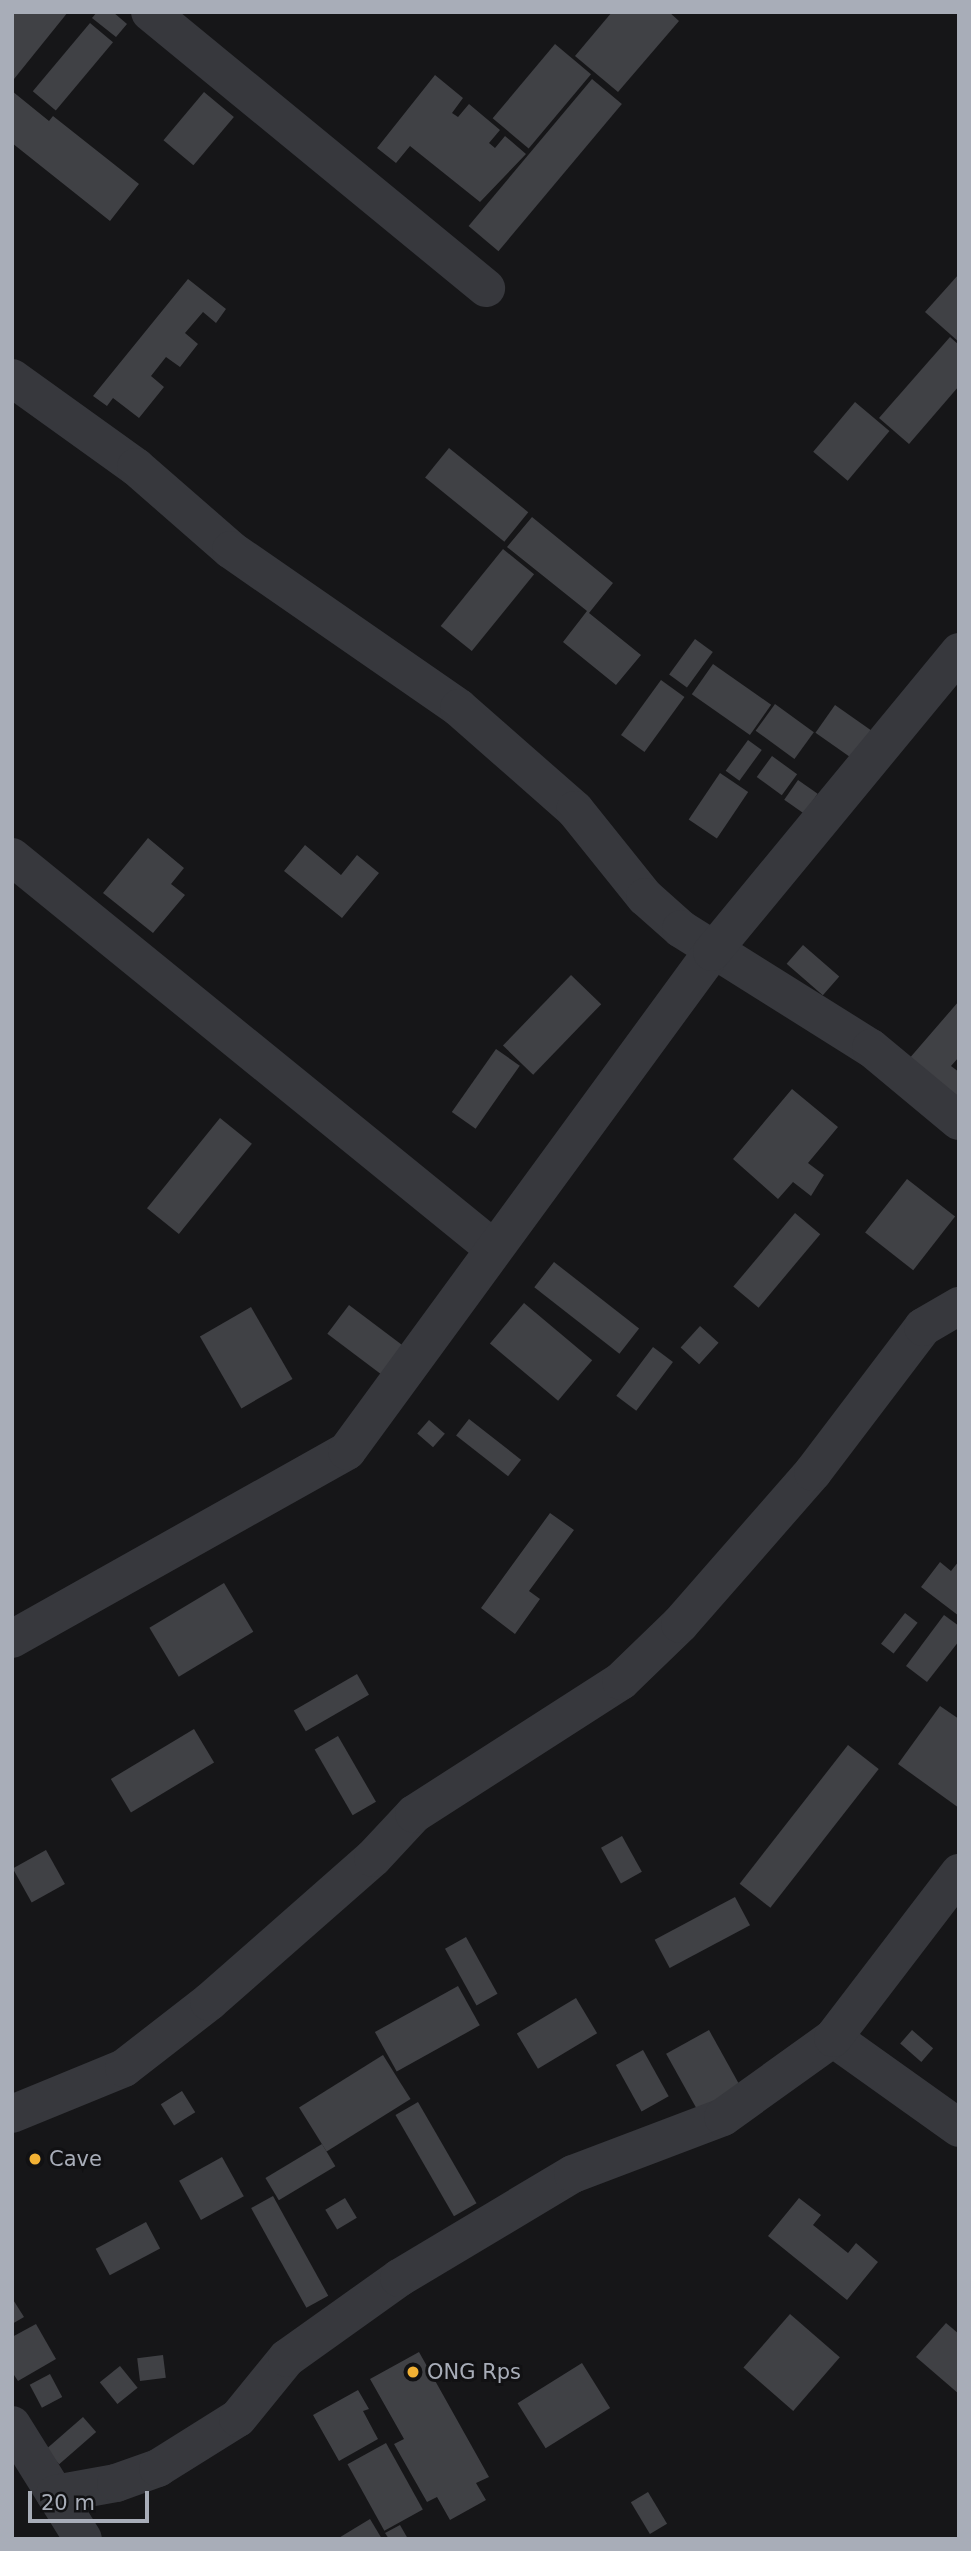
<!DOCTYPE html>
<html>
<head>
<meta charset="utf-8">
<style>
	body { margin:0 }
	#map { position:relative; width:971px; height:2551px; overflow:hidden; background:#161618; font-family:"DejaVu Sans",sans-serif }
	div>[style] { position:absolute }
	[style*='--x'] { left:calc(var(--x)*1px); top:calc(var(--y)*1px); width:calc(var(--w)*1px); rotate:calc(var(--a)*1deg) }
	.building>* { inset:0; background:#404145; transform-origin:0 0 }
	.street>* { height:38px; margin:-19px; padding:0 19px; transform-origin:19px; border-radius:19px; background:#37383d }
	.dots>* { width:19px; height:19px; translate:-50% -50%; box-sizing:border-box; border:4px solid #111113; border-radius:50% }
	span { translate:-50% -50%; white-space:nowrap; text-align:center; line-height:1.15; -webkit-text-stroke:6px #111113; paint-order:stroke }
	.poi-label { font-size:21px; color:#a8adb8 }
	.left { translate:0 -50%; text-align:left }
	.frame { position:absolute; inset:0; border:14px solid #a8adb8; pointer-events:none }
	.scale { position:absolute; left:28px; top:2491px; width:121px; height:32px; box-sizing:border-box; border:4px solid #a8adb8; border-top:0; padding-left:9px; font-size:21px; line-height:24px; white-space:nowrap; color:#a8adb8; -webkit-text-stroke:5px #111113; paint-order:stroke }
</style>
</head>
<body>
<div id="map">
	<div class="building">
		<i style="clip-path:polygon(12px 12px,68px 12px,14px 79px,12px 77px)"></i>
		<i style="clip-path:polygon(97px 12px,113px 12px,127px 24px,116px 37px,92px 18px)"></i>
		<i style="clip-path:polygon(612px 12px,669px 12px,679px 21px,618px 92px,575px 56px)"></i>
		<i style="left:90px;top:23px;width:30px;height:89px;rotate:40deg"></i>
		<i style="left:555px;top:44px;width:47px;height:97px;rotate:40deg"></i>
		<i style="clip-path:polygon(435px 75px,463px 98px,452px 113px,458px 117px,469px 104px,500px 130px,489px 143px,495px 148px,505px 136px,526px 154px,480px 202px,410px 146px,396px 163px,377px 148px)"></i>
		<i style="left:592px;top:79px;width:39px;height:192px;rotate:40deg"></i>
		<i style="clip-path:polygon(12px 91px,49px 121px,53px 116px,139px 184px,110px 221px,12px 143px)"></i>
		<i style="left:204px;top:92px;width:39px;height:63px;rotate:40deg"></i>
		<i style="clip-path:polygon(959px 274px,959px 342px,925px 312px)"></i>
		<i style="clip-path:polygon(188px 279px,226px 309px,216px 323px,203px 312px,185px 333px,198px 344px,180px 367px,166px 357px,151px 376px,164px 387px,139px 418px,113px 398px,107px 406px,93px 396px)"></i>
		<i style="clip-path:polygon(950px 337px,959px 345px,959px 386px,909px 444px,879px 418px)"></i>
		<i style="left:855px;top:402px;width:45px;height:65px;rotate:40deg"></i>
		<i style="left:449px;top:448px;width:102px;height:38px;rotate:39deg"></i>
		<i style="clip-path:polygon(532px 517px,613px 583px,589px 613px,641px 655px,616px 685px,563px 642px,587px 611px,507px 547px)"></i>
		<i style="left:503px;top:549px;width:40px;height:99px;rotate:39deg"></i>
		<i style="left:695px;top:639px;width:22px;height:44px;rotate:36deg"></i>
		<i style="left:713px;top:664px;width:71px;height:37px;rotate:35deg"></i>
		<i style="left:661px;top:680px;width:29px;height:68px;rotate:36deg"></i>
		<i style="left:775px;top:704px;width:48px;height:33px;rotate:36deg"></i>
		<i style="left:835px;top:705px;width:50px;height:34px;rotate:35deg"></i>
		<i style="left:748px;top:740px;width:17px;height:38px;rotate:36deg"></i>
		<i style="left:772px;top:756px;width:31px;height:26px;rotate:36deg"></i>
		<i style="left:720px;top:773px;width:34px;height:56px;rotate:34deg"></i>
		<i style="left:798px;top:780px;width:24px;height:24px;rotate:35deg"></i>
		<i style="clip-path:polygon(148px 838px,184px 868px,171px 884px,185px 895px,153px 933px,103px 893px)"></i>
		<i style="clip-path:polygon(305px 845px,341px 875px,357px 855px,379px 873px,342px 918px,284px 871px)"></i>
		<i style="left:803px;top:945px;width:48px;height:25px;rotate:41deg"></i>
		<i style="left:571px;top:975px;width:42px;height:98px;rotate:44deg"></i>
		<i style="clip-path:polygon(959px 1001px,959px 1057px,951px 1066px,959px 1072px,959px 1106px,908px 1060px)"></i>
		<i style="left:496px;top:1049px;width:29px;height:77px;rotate:35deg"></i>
		<i style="clip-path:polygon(792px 1089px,838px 1127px,808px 1163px,824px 1175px,811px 1196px,793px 1182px,778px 1199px,733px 1159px)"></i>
		<i style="left:220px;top:1118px;width:41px;height:116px;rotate:39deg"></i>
		<i style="left:907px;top:1179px;width:61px;height:68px;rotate:38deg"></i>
		<i style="left:795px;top:1213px;width:33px;height:96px;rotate:40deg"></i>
		<i style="left:554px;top:1262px;width:108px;height:32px;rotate:38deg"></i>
		<i style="left:524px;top:1303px;width:89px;height:53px;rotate:40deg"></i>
		<i style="left:349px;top:1305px;width:69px;height:36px;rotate:37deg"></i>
		<i style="left:251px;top:1307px;width:83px;height:59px;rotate:60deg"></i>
		<i style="left:700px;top:1326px;width:25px;height:29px;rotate:42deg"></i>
		<i style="left:653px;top:1347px;width:25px;height:61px;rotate:37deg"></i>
		<i style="left:469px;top:1419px;width:66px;height:21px;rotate:38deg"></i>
		<i style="left:429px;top:1420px;width:21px;height:18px;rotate:41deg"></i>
		<i style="clip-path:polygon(550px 1513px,574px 1530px,529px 1591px,540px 1599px,515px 1634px,481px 1608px)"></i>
		<i style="clip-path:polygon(959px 1561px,959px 1616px,921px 1587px,940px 1562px,951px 1571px)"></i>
		<i style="left:224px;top:1583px;width:57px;height:87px;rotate:59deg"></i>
		<i style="left:905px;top:1613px;width:16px;height:39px;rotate:38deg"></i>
		<i style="clip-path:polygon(944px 1615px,959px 1626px,959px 1641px,927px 1682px,906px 1666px)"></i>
		<i style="left:357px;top:1674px;width:24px;height:73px;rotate:60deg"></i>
		<i style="clip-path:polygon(940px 1706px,959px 1719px,959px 1808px,898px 1764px)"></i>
		<i style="left:194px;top:1729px;width:39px;height:97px;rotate:59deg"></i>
		<i style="left:338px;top:1736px;width:76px;height:27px;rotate:60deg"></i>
		<i style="left:848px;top:1745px;width:39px;height:176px;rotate:38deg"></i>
		<i style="left:622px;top:1836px;width:41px;height:24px;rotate:61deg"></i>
		<i style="left:46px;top:1850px;width:39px;height:38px;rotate:61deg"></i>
		<i style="left:735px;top:1897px;width:32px;height:91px;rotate:62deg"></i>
		<i style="left:466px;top:1937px;width:65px;height:24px;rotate:61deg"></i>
		<i style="left:458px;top:1986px;width:45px;height:95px;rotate:61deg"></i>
		<i style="left:576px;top:1998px;width:41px;height:69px;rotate:59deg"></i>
		<i style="left:709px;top:2030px;width:65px;height:49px;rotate:61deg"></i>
		<i style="left:912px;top:2030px;width:28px;height:18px;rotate:41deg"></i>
		<i style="left:643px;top:2050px;width:53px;height:31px;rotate:61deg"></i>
		<i style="left:383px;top:2055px;width:52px;height:99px;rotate:58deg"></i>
		<i style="left:182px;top:2091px;width:25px;height:25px;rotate:58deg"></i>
		<i style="left:418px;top:2102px;width:117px;height:26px;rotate:60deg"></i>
		<i style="left:322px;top:2144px;width:26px;height:66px;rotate:59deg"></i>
		<i style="left:222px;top:2157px;width:45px;height:49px;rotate:61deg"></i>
		<i style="left:273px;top:2196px;width:114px;height:25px;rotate:61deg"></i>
		<i style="left:345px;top:2198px;width:23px;height:23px;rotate:59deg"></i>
		<i style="clip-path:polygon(799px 2198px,821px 2215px,813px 2225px,848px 2253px,856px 2243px,878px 2262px,847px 2300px,768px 2236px)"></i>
		<i style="left:146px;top:2222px;width:30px;height:57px;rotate:62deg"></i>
		<i style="clip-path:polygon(12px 2298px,24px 2317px,12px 2324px)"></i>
		<i style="left:790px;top:2314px;width:66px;height:71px;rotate:41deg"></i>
		<i style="clip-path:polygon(946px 2323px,959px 2334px,959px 2394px,916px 2357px)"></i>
		<i style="clip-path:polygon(36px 2324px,56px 2359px,18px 2381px,12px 2372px,12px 2337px)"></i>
		<i style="clip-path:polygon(419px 2352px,489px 2477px,476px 2483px,486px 2500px,450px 2520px,437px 2497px,427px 2502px,394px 2444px,404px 2439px,370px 2379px)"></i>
		<i style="left:163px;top:2355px;width:23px;height:26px;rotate:83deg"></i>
		<i style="left:582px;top:2363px;width:53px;height:76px;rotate:58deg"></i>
		<i style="left:120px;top:2366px;width:28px;height:26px;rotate:51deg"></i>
		<i style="left:50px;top:2374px;width:26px;height:23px;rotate:62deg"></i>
		<i style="clip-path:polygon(358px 2390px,369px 2409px,363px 2411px,378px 2439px,339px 2461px,313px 2415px)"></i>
		<i style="left:83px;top:2417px;width:20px;height:49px;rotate:49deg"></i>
		<i style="left:386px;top:2443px;width:76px;height:44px;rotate:61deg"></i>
		<i style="left:648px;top:2492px;width:37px;height:20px;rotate:59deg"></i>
		<i style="clip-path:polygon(370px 2519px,382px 2539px,337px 2539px)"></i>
		<i style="clip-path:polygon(400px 2525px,408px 2539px,389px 2539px,385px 2533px)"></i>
	</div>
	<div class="street">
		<i style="--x:150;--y:12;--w:435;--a:39.4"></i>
		<i style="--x:12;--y:378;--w:153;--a:35.7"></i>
		<i style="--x:136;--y:467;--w:126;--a:41.1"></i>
		<i style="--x:231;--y:550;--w:277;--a:34.7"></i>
		<i style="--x:459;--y:708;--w:154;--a:41.3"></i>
		<i style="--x:575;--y:810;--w:112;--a:51.2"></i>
		<i style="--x:645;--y:897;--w:48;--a:41.6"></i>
		<i style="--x:681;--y:929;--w:224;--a:32.1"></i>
		<i style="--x:871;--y:1048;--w:114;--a:39.7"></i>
		<i style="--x:12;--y:857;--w:621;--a:39.12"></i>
		<i style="--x:12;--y:1639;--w:384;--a:-29.3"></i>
		<i style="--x:347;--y:1451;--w:618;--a:-53.82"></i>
		<i style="--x:712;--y:952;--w:389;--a:-50.5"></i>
		<i style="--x:833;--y:2038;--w:155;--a:35.5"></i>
		<i style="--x:12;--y:2114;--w:121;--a:-22.3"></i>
		<i style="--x:124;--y:2068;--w:108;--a:-37.8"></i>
		<i style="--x:209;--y:2002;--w:218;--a:-41.3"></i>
		<i style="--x:373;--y:1858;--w:60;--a:-47"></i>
		<i style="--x:414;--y:1814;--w:246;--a:-32.7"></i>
		<i style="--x:621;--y:1681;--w:82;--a:-44"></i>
		<i style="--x:680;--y:1624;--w:202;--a:-48.8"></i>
		<i style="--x:813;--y:1472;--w:182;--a:-52.8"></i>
		<i style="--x:923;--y:1327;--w:42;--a:-30.3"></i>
		<i style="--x:12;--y:2425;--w:134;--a:58.1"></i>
		<i style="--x:55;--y:2494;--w:62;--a:-10.2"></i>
		<i style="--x:116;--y:2483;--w:45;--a:-19.7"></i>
		<i style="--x:158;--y:2468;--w:94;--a:-32"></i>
		<i style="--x:238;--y:2418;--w:77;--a:-50.8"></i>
		<i style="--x:287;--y:2358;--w:138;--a:-35.5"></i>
		<i style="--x:399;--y:2278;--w:203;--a:-30.9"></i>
		<i style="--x:573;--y:2174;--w:160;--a:-20.8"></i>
		<i style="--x:723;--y:2117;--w:135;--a:-35.7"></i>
		<i style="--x:833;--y:2038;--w:208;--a:-52.6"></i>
	</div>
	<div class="dots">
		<i style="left:35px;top:2159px;background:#f2b134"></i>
		<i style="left:413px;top:2372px;background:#f2b134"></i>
	</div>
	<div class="poi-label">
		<span class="left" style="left:49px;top:2159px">Cave</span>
		<span class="left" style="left:427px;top:2372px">ONG Rps</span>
	</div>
	<div class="frame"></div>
	<div class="scale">20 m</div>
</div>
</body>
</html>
